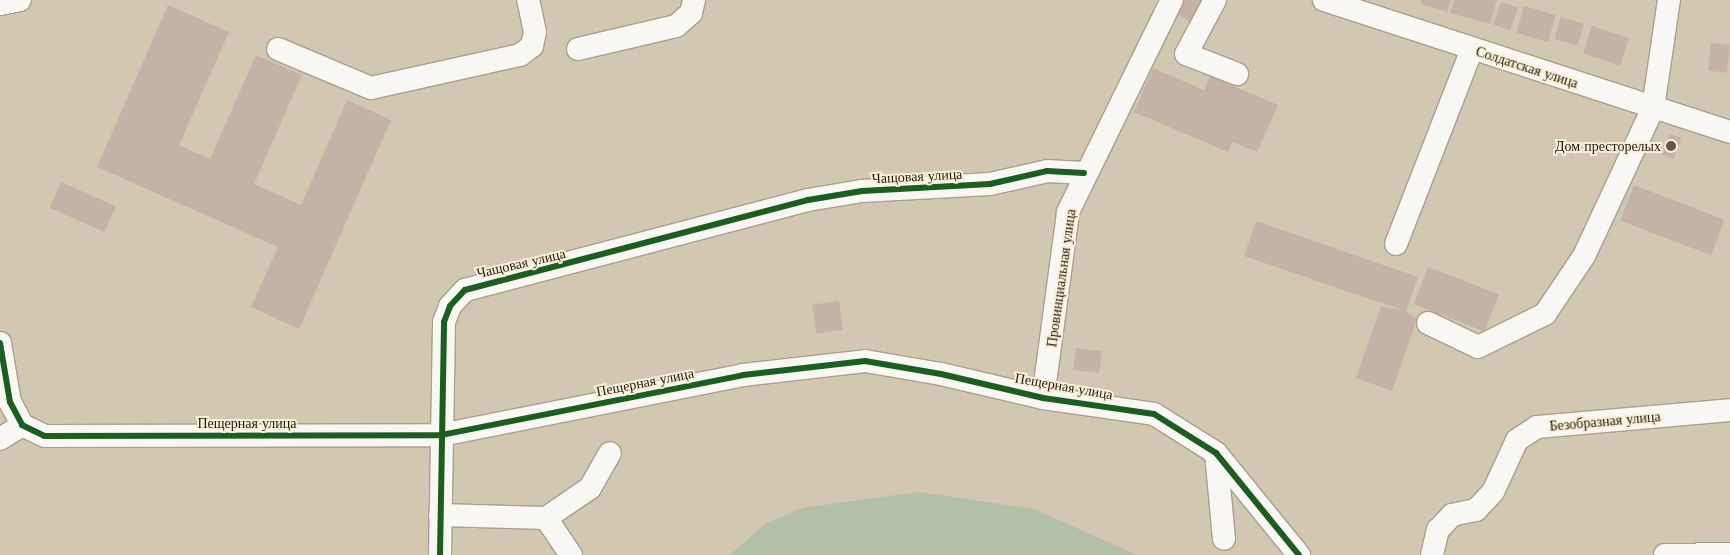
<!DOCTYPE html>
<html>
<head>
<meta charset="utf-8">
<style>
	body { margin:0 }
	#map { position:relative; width:1730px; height:555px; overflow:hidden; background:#d2c7b0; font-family:"Libre Baskerville",serif }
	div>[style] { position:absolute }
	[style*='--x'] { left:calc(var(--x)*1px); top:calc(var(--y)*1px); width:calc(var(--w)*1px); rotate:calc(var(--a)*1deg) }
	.green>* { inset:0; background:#b2c0a4 }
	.building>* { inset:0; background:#c5b2a6; transform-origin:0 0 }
	.roads { filter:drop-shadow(1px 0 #a79f8d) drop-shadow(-1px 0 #a79f8d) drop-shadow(0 1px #a79f8d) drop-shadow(0 -1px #a79f8d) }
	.minor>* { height:22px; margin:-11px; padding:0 11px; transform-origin:11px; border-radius:11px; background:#f8f7f3 }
	.cycleway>* { height:6px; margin:-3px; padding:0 3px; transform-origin:3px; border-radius:3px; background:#1b5e20 }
	.dots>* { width:14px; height:14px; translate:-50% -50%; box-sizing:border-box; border:2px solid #f8efd9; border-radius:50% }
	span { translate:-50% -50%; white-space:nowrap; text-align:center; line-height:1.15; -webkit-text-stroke:4px #f8efd9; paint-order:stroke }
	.street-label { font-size:14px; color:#211a0a }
	.poi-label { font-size:14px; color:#211a0a }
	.right { translate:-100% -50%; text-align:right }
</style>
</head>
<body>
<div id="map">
	<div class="green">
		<i style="clip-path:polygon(919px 492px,1034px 509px,1137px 555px,730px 555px,765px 524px,802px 508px)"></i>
	</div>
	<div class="building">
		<i style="clip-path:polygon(1184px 0,1206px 0,1193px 23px,1177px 14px)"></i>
		<i style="clip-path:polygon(1422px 0,1451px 0,1447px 12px,1421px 4px)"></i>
		<i style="clip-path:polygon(1454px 0,1497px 0,1490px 24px,1450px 13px)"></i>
		<i style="left:1501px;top:2px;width:18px;height:24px;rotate:19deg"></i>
		<i style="clip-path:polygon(168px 5px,229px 32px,179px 145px,210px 159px,256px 55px,302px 75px,254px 184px,301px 205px,347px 100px,391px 120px,299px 329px,251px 307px,278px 247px,97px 167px)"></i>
		<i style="left:1524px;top:6px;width:33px;height:28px;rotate:16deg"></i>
		<i style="left:1561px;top:17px;width:24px;height:23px;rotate:17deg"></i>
		<i style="left:1592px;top:26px;width:39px;height:29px;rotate:18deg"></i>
		<i style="left:1711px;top:43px;width:19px;height:28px;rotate:6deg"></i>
		<i style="clip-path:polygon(1153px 68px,1204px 90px,1210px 76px,1278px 105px,1257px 152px,1232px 142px,1228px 152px,1134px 112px)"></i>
		<i style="left:1670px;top:134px;width:12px;height:22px;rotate:20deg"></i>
		<i style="left:61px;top:182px;width:60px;height:28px;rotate:24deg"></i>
		<i style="left:1634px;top:185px;width:97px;height:38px;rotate:21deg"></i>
		<i style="clip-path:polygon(1256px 221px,1418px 277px,1406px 312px,1417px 319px,1392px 391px,1356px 378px,1381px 306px,1405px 311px,1244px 256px)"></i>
		<i style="left:1428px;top:267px;width:76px;height:40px;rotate:21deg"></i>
		<i style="left:839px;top:301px;width:29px;height:27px;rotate:82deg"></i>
		<i style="left:1076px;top:348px;width:26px;height:22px;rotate:7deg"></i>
	</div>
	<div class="roads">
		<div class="minor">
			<i style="--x:1215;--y:0;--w:61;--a:118.2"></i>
			<i style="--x:1186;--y:54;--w:55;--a:21.4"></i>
			<i style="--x:1324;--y:0;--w:427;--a:18"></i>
			<i style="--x:0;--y:4;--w:20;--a:-11"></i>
			<i style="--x:278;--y:49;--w:101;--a:22.8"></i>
			<i style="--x:371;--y:88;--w:153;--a:-12.5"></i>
			<i style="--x:520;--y:55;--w:15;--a:-37"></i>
			<i style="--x:532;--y:46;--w:14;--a:-78"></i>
			<i style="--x:535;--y:32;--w:33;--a:-102"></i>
			<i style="--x:578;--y:49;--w:101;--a:-13.2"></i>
			<i style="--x:676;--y:26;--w:20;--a:-41"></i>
			<i style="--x:691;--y:13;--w:13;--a:-77"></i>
			<i style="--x:1396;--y:244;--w:209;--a:-68.7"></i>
			<i style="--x:1428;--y:323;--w:55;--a:25.6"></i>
			<i style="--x:1478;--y:347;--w:75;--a:-26.2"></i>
			<i style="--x:1545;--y:314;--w:70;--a:-56.1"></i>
			<i style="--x:1584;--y:256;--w:163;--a:-65"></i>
			<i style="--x:1653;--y:108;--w:109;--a:-81.6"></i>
			<i style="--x:0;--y:343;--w:60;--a:80.4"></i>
			<i style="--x:10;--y:402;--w:26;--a:62"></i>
			<i style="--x:22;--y:425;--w:25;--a:26"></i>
			<i style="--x:45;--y:436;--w:396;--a:-0.1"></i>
			<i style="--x:441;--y:435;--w:308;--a:-11.2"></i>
			<i style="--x:743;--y:375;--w:123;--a:-6.5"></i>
			<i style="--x:865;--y:361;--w:77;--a:9.7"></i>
			<i style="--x:941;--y:374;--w:105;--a:13.2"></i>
			<i style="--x:1043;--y:398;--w:112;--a:8.2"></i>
			<i style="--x:1154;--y:414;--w:73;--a:32.2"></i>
			<i style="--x:1216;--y:453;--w:132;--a:50.9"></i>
			<i style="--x:1043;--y:398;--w:188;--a:-82.3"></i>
			<i style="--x:1068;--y:212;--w:236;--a:-63.9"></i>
			<i style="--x:0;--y:439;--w:26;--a:-32"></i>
			<i style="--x:1216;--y:453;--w:86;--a:84.7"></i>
			<i style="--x:440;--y:515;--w:106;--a:1.6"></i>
			<i style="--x:546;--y:518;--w:53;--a:-34.3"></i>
			<i style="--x:590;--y:488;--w:40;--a:-60.3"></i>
			<i style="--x:546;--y:518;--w:45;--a:56"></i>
			<i style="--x:440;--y:555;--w:233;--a:-89"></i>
			<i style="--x:444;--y:322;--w:17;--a:-69"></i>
			<i style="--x:450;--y:306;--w:22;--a:-47"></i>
			<i style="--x:465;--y:290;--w:355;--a:-14.7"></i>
			<i style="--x:808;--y:200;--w:55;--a:-9.5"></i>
			<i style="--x:862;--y:191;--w:128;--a:-3.1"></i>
			<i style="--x:990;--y:184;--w:58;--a:-12.8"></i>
			<i style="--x:1047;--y:171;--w:37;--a:3"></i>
			<i style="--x:1432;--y:555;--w:26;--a:-77"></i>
			<i style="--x:1438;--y:530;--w:21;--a:-47"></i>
			<i style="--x:1452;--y:515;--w:25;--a:-12"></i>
			<i style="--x:1476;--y:510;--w:25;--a:-47"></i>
			<i style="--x:1493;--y:492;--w:57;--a:-65.2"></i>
			<i style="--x:1517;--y:440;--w:24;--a:-33"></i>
			<i style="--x:1537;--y:427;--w:194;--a:-5"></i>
			<i style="--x:1665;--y:555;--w:65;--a:-0.9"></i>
		</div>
	</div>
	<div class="cycleway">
		<i style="--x:0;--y:343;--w:60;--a:80.4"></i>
		<i style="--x:10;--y:402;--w:26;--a:62"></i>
		<i style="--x:22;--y:425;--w:25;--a:26"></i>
		<i style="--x:45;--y:436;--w:396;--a:-0.1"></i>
		<i style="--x:441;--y:435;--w:308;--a:-11.2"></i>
		<i style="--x:743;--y:375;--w:123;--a:-6.5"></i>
		<i style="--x:865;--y:361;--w:77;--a:9.7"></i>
		<i style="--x:941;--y:374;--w:105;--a:13.2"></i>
		<i style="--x:1043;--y:398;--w:112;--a:8.2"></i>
		<i style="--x:1154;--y:414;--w:73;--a:32.2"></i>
		<i style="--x:1216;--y:453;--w:132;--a:50.9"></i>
		<i style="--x:440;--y:555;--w:233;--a:-89"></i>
		<i style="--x:444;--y:322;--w:17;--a:-69"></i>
		<i style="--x:450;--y:306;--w:22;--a:-47"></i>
		<i style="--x:465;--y:290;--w:355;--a:-14.7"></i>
		<i style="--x:808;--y:200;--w:55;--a:-9.5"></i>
		<i style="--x:862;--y:191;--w:128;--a:-3.1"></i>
		<i style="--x:990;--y:184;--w:58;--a:-12.8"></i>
		<i style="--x:1047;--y:171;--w:37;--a:3"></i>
	</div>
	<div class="dots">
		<i style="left:1671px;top:146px;background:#5f5744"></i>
	</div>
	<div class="street-label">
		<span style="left:1527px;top:67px;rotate:18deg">Солдатская улица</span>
		<span style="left:917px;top:176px;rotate:-3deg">Чащовая улица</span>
		<span style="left:521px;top:263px;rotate:-13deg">Чащовая улица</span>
		<span style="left:1061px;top:278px;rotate:-82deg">Провинциальная улица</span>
		<span style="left:645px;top:382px;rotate:-11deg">Пещерная улица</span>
		<span style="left:1064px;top:386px;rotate:10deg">Пещерная улица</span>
		<span style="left:1605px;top:421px;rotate:-5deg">Безобразная улица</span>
		<span style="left:247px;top:423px">Пещерная улица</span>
	</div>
	<div class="poi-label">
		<span class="right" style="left:1661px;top:146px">Дом престорелых</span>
	</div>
</div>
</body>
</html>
